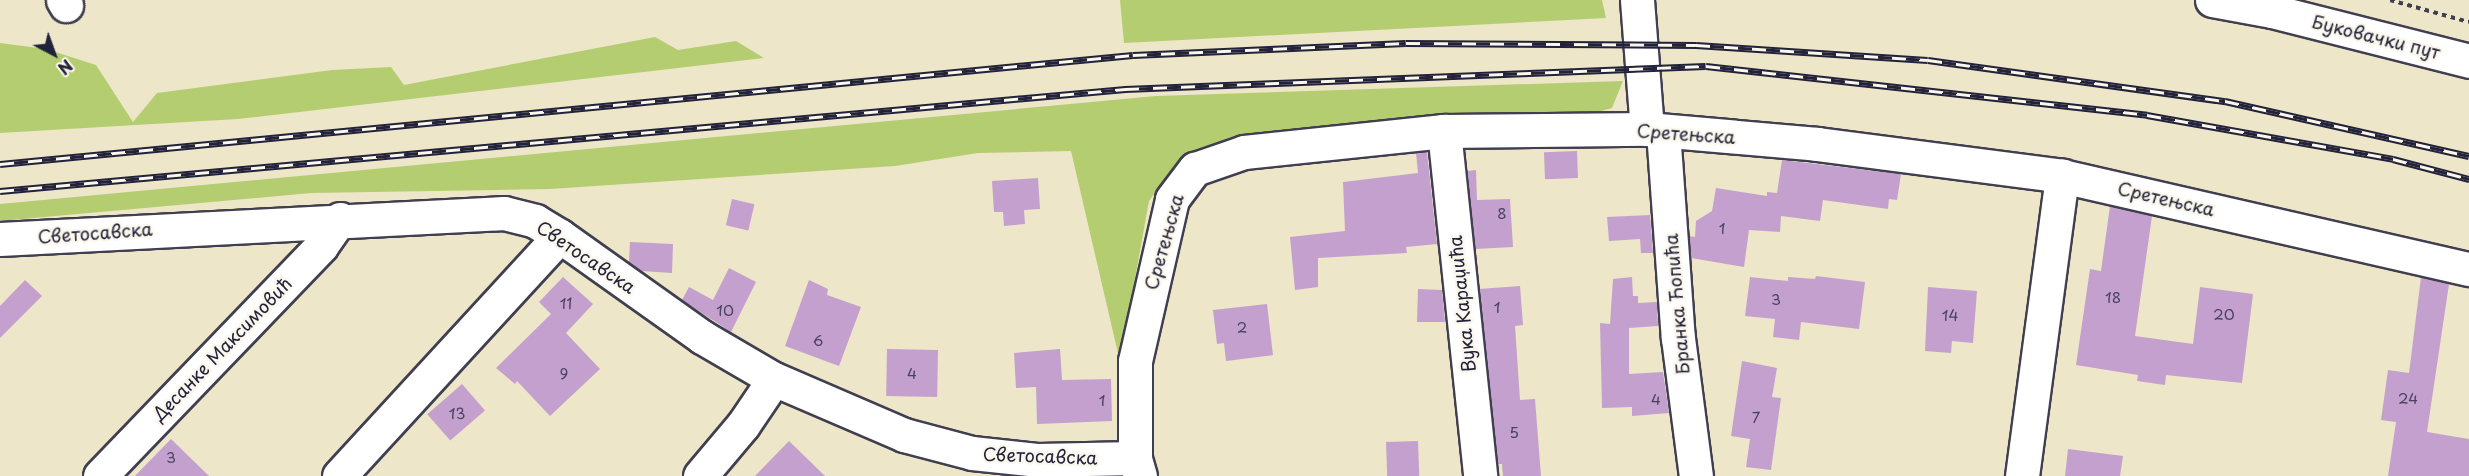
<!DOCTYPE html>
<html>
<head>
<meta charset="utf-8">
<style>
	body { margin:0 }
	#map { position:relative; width:2469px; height:476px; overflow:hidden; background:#ede6c8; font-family:"Playpen Sans",sans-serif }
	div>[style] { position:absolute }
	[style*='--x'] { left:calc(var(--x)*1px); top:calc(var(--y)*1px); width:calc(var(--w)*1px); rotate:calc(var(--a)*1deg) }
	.green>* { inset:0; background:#b5cd71 }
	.building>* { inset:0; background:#c4a0ce; transform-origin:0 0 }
	.path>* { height:4px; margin-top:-2px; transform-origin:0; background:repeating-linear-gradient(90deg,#403f50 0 4.5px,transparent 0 9px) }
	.roads { filter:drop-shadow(2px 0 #403f50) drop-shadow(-2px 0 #403f50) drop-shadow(0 2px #403f50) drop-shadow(0 -2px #403f50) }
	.minor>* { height:33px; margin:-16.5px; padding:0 16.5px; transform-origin:16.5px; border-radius:16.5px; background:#fff }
	.rail>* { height:7px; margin-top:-3.5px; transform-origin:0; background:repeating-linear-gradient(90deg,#fbf7ec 0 14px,#22223b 0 28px); box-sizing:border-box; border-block:2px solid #22223b }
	span { translate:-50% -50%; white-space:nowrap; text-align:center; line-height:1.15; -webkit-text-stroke:5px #fbf7ec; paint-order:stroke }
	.number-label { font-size:15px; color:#4a4260 }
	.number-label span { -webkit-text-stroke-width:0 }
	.street-label { font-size:18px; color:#22223b }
	.north { position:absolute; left:24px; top:24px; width:60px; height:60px; -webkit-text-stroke:4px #fbf7ec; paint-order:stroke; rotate:139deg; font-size:16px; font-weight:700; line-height:24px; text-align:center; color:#22223b }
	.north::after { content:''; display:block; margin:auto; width:21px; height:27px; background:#22223b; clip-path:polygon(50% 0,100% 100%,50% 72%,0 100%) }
</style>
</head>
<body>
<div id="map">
	<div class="green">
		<i style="clip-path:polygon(1120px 0,1602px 0,1606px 18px,1124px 43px)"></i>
		<i style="clip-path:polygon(655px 37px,678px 50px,736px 41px,764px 58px,238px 119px,0 133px,0 43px,46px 49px,96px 65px,133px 122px,157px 93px,332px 70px,391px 67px,404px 85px)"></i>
		<i style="clip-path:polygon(1623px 81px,1612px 108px,1587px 115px,1197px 152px,1169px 173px,1149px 201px,1120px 362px,1071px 151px,978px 153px,895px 166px,550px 189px,311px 193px,0 221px,0 204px,1156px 96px)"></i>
	</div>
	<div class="building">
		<i style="left:1577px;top:151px;width:27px;height:33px;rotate:88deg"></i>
		<i style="clip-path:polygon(1427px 152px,1437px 244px,1406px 247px,1407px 253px,1318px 258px,1318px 287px,1295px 290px,1290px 237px,1345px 231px,1343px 182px,1418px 173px,1416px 153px)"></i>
		<i style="clip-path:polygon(1782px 160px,1901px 174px,1897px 200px,1889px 199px,1888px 209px,1823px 200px,1820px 221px,1781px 216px,1780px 232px,1749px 230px,1744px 267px,1691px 258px,1689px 236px,1695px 237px,1696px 221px,1712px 211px,1716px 188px,1767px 196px,1767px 192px,1777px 193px)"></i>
		<i style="clip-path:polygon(1476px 170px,1477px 200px,1510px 199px,1513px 247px,1475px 249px,1467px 171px)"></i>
		<i style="clip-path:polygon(1038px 178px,1040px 209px,1024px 210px,1025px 224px,1004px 226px,1003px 212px,994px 212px,992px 181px)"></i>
		<i style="left:732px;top:199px;width:23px;height:27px;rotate:13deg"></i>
		<i style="clip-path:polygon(2110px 206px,2152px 216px,2135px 336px,2193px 344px,2200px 287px,2253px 294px,2242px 383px,2166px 375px,2165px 385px,2137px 381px,2138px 375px,2076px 365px,2090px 269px,2101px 271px)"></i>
		<i style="clip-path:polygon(1650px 215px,1653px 253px,1641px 253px,1640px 239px,1609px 241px,1607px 217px)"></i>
		<i style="clip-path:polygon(630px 242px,673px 244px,672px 273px,642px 271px,629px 262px)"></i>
		<i style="clip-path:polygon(729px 268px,756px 282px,731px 332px,682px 300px,689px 287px,713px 300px)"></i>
		<i style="clip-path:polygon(1816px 276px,1865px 282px,1859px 329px,1801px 322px,1799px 340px,1773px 337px,1775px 319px,1745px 316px,1750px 277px,1788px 281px,1788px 277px,1815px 279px)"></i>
		<i style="clip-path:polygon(563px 277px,593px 304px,566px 333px,600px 369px,550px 416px,517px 381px,515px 384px,496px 368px,551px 314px,539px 302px)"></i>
		<i style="clip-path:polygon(1632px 277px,1633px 296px,1638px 296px,1638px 303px,1657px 302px,1658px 326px,1629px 328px,1629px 374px,1663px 372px,1669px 413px,1632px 416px,1632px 407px,1602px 408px,1600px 323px,1610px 324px,1613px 279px)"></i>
		<i style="clip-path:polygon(2421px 277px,2449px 284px,2427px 432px,2469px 439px,2469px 476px,2388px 476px,2396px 422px,2381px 420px,2388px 370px,2409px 373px)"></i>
		<i style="clip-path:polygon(25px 280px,42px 296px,0 338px,0 306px)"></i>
		<i style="clip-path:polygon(809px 280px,828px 289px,827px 295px,861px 307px,839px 366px,785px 346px)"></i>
		<i style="clip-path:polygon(1520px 286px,1523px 325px,1515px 326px,1520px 400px,1535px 399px,1541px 476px,1503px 476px,1502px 464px,1498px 464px,1479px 289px)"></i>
		<i style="clip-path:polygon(1928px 287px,1977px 291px,1973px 343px,1952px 341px,1951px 353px,1925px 351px)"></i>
		<i style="clip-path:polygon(1418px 289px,1442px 290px,1445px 322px,1417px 322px)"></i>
		<i style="clip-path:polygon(1267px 304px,1273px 355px,1226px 361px,1224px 343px,1217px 344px,1213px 310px)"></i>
		<i style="left:887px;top:349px;width:51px;height:47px;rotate:1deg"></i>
		<i style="clip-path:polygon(1060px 349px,1062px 380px,1111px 379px,1112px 421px,1037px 424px,1036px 387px,1016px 388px,1014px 353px)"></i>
		<i style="clip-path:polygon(1742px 361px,1777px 368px,1772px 397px,1781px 398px,1771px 470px,1746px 467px,1750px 439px,1731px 436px)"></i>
		<i style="left:462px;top:384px;width:35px;height:46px;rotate:49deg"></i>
		<i style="clip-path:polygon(171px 439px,209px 476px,135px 476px)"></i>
		<i style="clip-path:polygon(789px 441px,825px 476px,755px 476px)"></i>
		<i style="left:1418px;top:441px;width:35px;height:32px;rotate:88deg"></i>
		<i style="clip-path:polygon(2068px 449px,2123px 456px,2120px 476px,2065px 476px)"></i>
	</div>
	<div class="path">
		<i style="--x:2390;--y:0;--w:82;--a:15.6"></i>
	</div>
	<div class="roads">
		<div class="minor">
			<i style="--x:63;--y:0;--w:6;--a:59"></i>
			<i style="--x:1637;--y:0;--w:129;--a:85.6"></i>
			<i style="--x:2212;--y:0;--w:61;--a:10.4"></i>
			<i style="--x:2272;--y:11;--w:203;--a:14.2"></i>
			<i style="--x:1444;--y:131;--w:347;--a:84"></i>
			<i style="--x:1663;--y:131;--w:208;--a:85.9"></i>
			<i style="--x:1678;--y:338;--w:139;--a:82.6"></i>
			<i style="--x:0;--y:239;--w:505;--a:-2.95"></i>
			<i style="--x:504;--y:213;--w:32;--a:14"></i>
			<i style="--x:535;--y:221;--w:29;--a:31"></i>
			<i style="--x:560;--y:236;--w:174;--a:35.4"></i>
			<i style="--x:702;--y:337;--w:83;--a:30.3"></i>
			<i style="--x:774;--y:379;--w:142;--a:23.3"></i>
			<i style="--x:904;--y:435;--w:70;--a:14.8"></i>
			<i style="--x:972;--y:453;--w:65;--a:6.1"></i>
			<i style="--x:1037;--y:460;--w:98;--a:-1.2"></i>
			<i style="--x:100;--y:476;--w:319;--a:-46.1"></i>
			<i style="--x:321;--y:246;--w:33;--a:-55"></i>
			<i style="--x:339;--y:476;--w:326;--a:-47.4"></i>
			<i style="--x:700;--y:476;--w:67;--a:-49.9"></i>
			<i style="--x:743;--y:425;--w:55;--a:-56"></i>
			<i style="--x:1140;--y:476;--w:19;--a:-106"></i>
			<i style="--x:1135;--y:458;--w:97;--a:-90"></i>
			<i style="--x:1135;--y:361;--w:166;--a:-77.1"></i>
			<i style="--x:1172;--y:199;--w:38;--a:-53"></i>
			<i style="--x:1195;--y:169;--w:52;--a:-19.1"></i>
			<i style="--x:1244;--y:152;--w:201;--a:-6"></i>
			<i style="--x:1444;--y:131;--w:203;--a:-0.6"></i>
			<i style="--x:1647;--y:129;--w:171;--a:5"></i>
			<i style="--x:1817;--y:144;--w:247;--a:7.4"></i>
			<i style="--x:2062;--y:176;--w:417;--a:12.9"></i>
			<i style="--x:2022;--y:476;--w:303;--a:-82.4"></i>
		</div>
	</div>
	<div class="rail">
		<i style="--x:0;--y:164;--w:1138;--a:-5.5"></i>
		<i style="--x:1133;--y:55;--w:273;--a:-2.5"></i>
		<i style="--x:1406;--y:43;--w:290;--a:0.4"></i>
		<i style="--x:1696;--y:45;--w:232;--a:3.7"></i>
		<i style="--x:1928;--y:60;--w:300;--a:7.9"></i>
		<i style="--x:2225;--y:101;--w:250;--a:12.7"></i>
		<i style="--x:0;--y:191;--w:1130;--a:-5.18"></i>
		<i style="--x:1125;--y:89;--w:581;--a:-2.27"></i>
		<i style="--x:1706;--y:66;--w:444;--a:6.3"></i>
		<i style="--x:2147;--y:115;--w:250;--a:10.1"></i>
		<i style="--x:2393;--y:159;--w:79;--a:14.7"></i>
	</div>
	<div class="number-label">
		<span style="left:1502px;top:213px">8</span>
		<span style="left:1722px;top:228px">1</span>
		<span style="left:2113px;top:297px">18</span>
		<span style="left:1776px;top:299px">3</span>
		<span style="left:566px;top:303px">11</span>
		<span style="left:1497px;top:307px">1</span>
		<span style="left:725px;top:310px">10</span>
		<span style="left:2224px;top:314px">20</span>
		<span style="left:1950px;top:315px">14</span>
		<span style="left:1242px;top:327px">2</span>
		<span style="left:818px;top:340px">6</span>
		<span style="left:564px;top:373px">9</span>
		<span style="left:912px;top:373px">4</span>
		<span style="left:2408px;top:398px">24</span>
		<span style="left:1656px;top:399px">4</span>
		<span style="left:1102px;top:400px">1</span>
		<span style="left:457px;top:413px">13</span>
		<span style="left:1756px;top:417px">7</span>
		<span style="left:1514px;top:432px">5</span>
		<span style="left:171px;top:457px">3</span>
	</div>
	<div class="street-label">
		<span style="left:2376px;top:37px;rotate:14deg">Буковачки пут</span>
		<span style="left:1686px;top:134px;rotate:4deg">Сретењска</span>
		<span style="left:2166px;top:199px;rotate:13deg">Сретењска</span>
		<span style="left:95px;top:233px;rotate:-4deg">Светосавска</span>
		<span style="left:1164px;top:242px;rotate:-74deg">Сретењска</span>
		<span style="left:586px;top:257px;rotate:34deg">Светосавска</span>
		<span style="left:1462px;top:304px;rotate:-96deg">Вука Караџића</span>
		<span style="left:1677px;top:304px;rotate:-95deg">Бранка Ћопића</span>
		<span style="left:222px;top:349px;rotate:-46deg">Десанке Максимовић</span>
		<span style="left:1040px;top:456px;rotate:2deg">Светосавска</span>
	</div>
	<div class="north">N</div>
</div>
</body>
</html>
